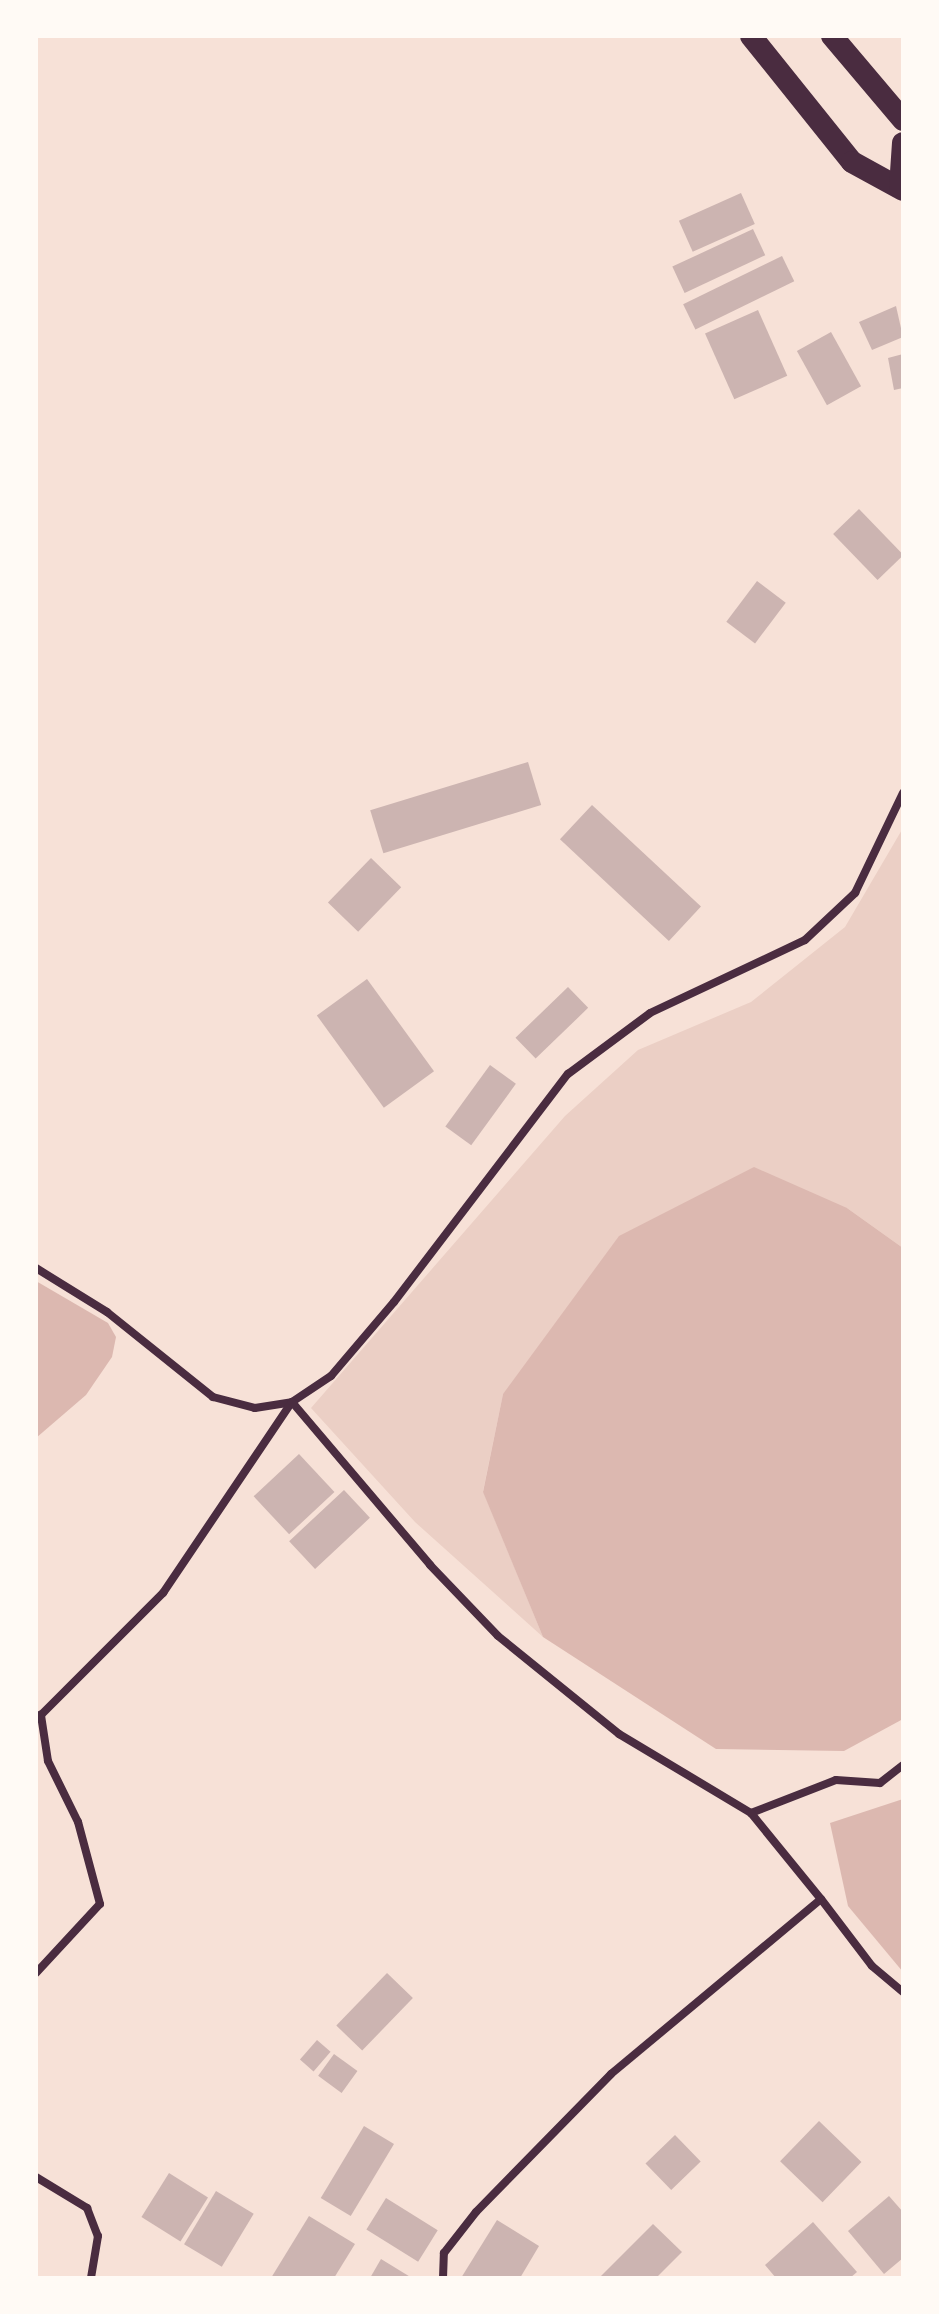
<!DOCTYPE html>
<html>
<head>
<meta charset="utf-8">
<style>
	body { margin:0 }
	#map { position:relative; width:939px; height:2314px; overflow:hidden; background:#f7e1d7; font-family:Poppins,sans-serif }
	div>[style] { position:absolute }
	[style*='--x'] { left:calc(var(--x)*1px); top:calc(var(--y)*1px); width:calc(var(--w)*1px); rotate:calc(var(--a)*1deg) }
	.green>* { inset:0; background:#ebcfc5 }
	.water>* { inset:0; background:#dcb8b0 }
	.building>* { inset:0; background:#ccb4b1; transform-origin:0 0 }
	.minor>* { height:8px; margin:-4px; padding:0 4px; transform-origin:4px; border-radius:4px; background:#4a2c40 }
	.trunk>* { height:22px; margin:-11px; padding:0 11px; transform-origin:11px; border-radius:11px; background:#4a2c40 }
	span { translate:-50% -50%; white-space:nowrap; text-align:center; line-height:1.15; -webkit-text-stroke:6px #fffaf5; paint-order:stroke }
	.frame { position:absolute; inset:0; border:38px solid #fffaf5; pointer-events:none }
</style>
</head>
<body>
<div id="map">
	<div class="green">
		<i style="clip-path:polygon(903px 828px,903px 1248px,847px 1208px,503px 1394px,483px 1491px,543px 1637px,415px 1522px,311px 1408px,565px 1116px,638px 1050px,751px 1002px,845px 927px)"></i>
	</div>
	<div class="water">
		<i style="clip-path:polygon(754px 1167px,847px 1208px,903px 1248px,903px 1719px,844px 1751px,716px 1749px,543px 1637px,483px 1492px,503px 1394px,619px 1236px)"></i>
		<i style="clip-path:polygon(36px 1281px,108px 1323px,116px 1337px,112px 1357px,86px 1395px,36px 1438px)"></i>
		<i style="clip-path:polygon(903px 1799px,903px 1972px,848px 1906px,830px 1823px)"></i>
	</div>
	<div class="building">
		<i style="left:741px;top:193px;width:34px;height:68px;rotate:66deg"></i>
		<i style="left:753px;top:229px;width:29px;height:89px;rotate:65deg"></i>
		<i style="left:782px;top:256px;width:28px;height:110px;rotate:64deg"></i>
		<i style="clip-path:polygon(896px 306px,903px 337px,872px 350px,859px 322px)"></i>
		<i style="left:758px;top:310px;width:72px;height:58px;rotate:66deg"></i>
		<i style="left:831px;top:332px;width:62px;height:39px;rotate:61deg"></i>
		<i style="clip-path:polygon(903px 354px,903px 388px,894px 390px,888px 358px)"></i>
		<i style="left:859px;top:509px;width:64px;height:36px;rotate:46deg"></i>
		<i style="left:757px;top:581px;width:36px;height:51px;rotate:37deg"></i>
		<i style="left:528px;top:762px;width:45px;height:165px;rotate:73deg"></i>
		<i style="left:592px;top:805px;width:149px;height:47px;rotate:43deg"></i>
		<i style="left:371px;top:858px;width:42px;height:62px;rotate:44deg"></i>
		<i style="left:367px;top:979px;width:114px;height:62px;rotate:54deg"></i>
		<i style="left:568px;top:987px;width:29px;height:73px;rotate:46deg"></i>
		<i style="left:490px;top:1065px;width:32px;height:76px;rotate:36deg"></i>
		<i style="left:299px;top:1454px;width:52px;height:62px;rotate:47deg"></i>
		<i style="left:344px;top:1490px;width:38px;height:75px;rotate:47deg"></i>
		<i style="left:387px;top:1973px;width:36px;height:73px;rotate:44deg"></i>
		<i style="left:317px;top:2040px;width:18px;height:26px;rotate:41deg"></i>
		<i style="left:334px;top:2054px;width:29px;height:27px;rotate:36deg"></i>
		<i style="left:819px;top:2121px;width:59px;height:56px;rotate:44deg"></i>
		<i style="left:364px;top:2126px;width:35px;height:84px;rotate:31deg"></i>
		<i style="left:675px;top:2135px;width:37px;height:41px;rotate:46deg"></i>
		<i style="left:169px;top:2173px;width:46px;height:52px;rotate:32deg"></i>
		<i style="left:216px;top:2191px;width:44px;height:62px;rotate:31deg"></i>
		<i style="clip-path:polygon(889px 2196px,903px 2212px,903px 2258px,884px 2274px,848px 2231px)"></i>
		<i style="left:386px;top:2198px;width:61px;height:37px;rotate:32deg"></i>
		<i style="clip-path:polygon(309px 2216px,355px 2244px,334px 2278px,271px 2278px)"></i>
		<i style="clip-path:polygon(497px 2220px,539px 2246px,520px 2278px,461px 2278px)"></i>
		<i style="clip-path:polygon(813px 2222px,857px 2272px,850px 2278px,776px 2278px,765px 2265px)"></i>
		<i style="clip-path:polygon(653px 2224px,682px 2252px,656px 2278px,599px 2278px)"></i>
		<i style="clip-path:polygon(381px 2259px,412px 2278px,370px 2278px)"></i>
	</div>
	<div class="minor">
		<i style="--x:36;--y:1268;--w:84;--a:31.8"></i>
		<i style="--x:107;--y:1312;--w:136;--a:38.7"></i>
		<i style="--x:213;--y:1397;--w:43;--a:14.7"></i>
		<i style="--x:255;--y:1408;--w:37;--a:-9"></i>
		<i style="--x:292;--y:1402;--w:47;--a:-33.7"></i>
		<i style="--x:331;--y:1376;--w:97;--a:-49.6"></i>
		<i style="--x:394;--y:1302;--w:287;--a:-52.7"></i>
		<i style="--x:568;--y:1074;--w:102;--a:-36.6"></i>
		<i style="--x:650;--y:1013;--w:171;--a:-25.2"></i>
		<i style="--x:805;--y:940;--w:69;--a:-43.2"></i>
		<i style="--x:855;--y:893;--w:111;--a:-64.4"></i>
		<i style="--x:751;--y:1813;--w:91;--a:-21.2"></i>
		<i style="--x:836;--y:1780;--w:44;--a:3.9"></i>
		<i style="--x:880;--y:1783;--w:29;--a:-38"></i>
		<i style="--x:36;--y:1973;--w:94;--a:-47.2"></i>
		<i style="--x:100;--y:1904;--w:85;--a:-105"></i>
		<i style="--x:78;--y:1822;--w:68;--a:-116.2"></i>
		<i style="--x:48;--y:1761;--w:47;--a:-98.7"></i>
		<i style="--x:41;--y:1715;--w:173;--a:-45"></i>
		<i style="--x:163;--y:1593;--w:230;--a:-56"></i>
		<i style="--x:292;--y:1402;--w:214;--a:49.7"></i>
		<i style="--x:430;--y:1565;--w:98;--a:46.2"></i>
		<i style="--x:498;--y:1636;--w:156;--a:39"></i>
		<i style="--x:619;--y:1734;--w:154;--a:30.9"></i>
		<i style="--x:751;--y:1813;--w:111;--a:50.9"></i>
		<i style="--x:36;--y:2177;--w:60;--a:31.3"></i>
		<i style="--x:87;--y:2208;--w:30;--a:69"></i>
		<i style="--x:98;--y:2236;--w:43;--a:99.5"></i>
		<i style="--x:443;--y:2278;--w:25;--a:-88"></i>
		<i style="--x:444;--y:2253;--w:52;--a:-52"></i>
		<i style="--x:476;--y:2212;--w:193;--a:-45.6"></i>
		<i style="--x:611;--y:2074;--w:273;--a:-39.8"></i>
		<i style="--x:821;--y:1899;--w:84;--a:52.7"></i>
		<i style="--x:872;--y:1966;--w:40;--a:40"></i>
	</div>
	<div class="trunk">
		<i style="--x:751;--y:36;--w:161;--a:51.3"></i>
		<i style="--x:852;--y:162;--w:58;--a:28.8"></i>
		<i style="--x:832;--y:36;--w:110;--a:49.8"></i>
		<i style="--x:900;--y:187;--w:44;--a:-86.1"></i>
	</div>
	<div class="frame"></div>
</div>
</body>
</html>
